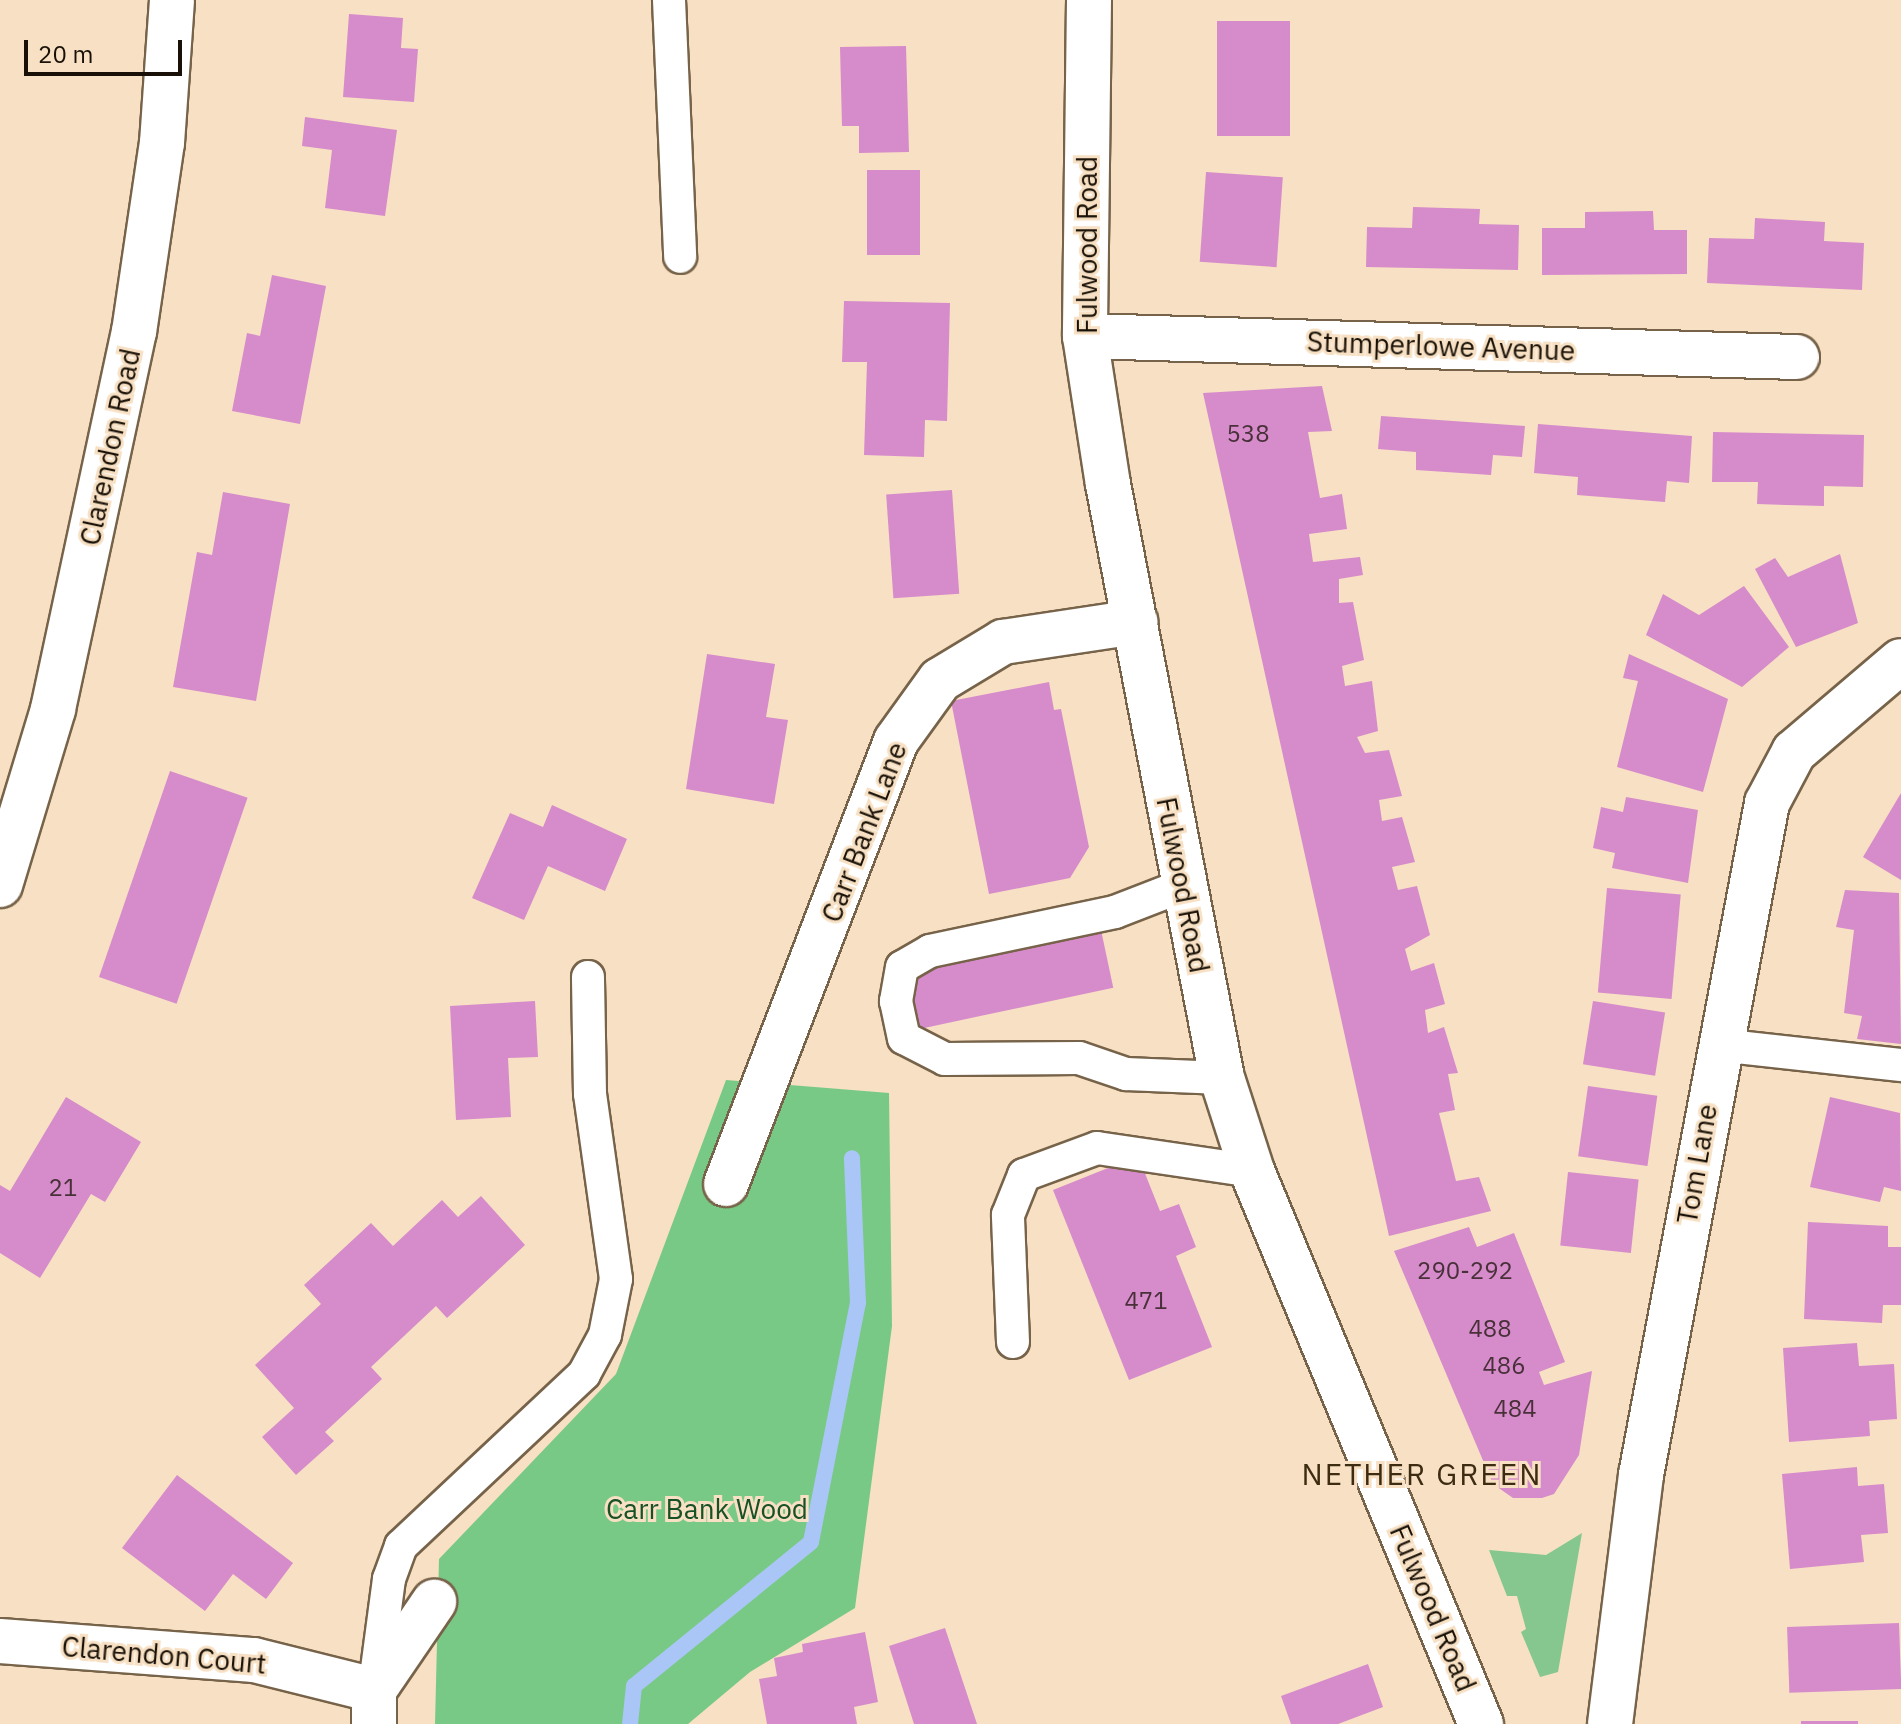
<!DOCTYPE html>
<html>
<head>
<meta charset="utf-8">
<style>
	body { margin:0 }
	#map { position:relative; width:1901px; height:1724px; overflow:hidden; background:#f7e0c3; font-family:"IBM Plex Sans",sans-serif }
	div>[style] { position:absolute }
	[style*='--x'] { left:calc(var(--x)*1px); top:calc(var(--y)*1px); width:calc(var(--w)*1px); rotate:calc(var(--a)*1deg) }
	.green>* { inset:0; background:#86c78f }
	.forest>* { inset:0; background:#79c986 }
	.stream>* { height:16px; margin:-8px; padding:0 8px; transform-origin:8px; border-radius:8px; background:#aac6f6 }
	.building>* { inset:0; background:#d68bcb; transform-origin:0 0 }
	.roads { filter:drop-shadow(2px 0 #776349) drop-shadow(-2px 0 #776349) drop-shadow(0 2px #776349) drop-shadow(0 -2px #776349) }
	.lane>* { height:32px; margin:-16px; padding:0 16px; transform-origin:16px; border-radius:16px; background:#fff }
	.street>* { height:44px; margin:-22px; padding:0 22px; transform-origin:22px; border-radius:22px; background:#fff }
	.secondary>* { height:44px; margin:-22px; padding:0 22px; transform-origin:22px; border-radius:22px; background:#fff }
	span { translate:-50% -50%; white-space:nowrap; text-align:center; line-height:1.15; -webkit-text-stroke:6px #f7e0c3; paint-order:stroke }
	.number-label { font-size:24px; color:#483038 }
	.number-label span { -webkit-text-stroke-width:0 }
	.street-label { font-size:28px; color:#191107 }
	.park-label { font-size:28px; color:#185126 }
	.neighbourhood-label { font-size:30px; color:#3d2b12; letter-spacing:2px }
	.scale { position:absolute; left:24px; top:40px; width:158px; height:36px; box-sizing:border-box; border:4px solid #191107; border-top:0; padding-left:10px; font-size:24px; line-height:28px; white-space:nowrap; color:#191107; -webkit-text-stroke:6px #f7e0c3; paint-order:stroke }
</style>
</head>
<body>
<div id="map">
	<div class="green">
		<i style="clip-path:polygon(1582px 1533px,1558px 1672px,1540px 1677px,1521px 1632px,1526px 1629px,1517px 1596px,1507px 1596px,1489px 1550px,1546px 1555px)"></i>
	</div>
	<div class="forest">
		<i style="clip-path:polygon(726px 1080px,889px 1093px,892px 1326px,855px 1608px,750px 1672px,688px 1724px,435px 1724px,439px 1559px,616px 1374px)"></i>
	</div>
	<div class="stream">
		<i style="--x:630;--y:1724;--w:38;--a:-84"></i>
		<i style="--x:634;--y:1686;--w:228;--a:-39.1"></i>
		<i style="--x:811;--y:1542;--w:244;--a:-78.9"></i>
		<i style="--x:858;--y:1303;--w:145;--a:-92.4"></i>
	</div>
	<div class="building">
		<i style="clip-path:polygon(349px 14px,403px 18px,401px 48px,418px 49px,414px 102px,343px 97px)"></i>
		<i style="left:1217px;top:21px;width:73px;height:115px"></i>
		<i style="clip-path:polygon(906px 46px,909px 152px,859px 153px,859px 126px,842px 126px,840px 47px)"></i>
		<i style="clip-path:polygon(305px 117px,397px 130px,385px 216px,325px 208px,332px 150px,302px 146px)"></i>
		<i style="left:867px;top:170px;width:53px;height:85px"></i>
		<i style="left:1206px;top:172px;width:77px;height:90px;rotate:4deg"></i>
		<i style="clip-path:polygon(1413px 207px,1480px 209px,1479px 224px,1519px 225px,1518px 270px,1366px 267px,1367px 227px,1412px 228px)"></i>
		<i style="clip-path:polygon(1653px 211px,1654px 230px,1687px 230px,1687px 274px,1542px 275px,1542px 228px,1585px 228px,1585px 212px)"></i>
		<i style="clip-path:polygon(1755px 218px,1825px 222px,1824px 241px,1864px 243px,1862px 290px,1707px 283px,1709px 238px,1754px 239px)"></i>
		<i style="clip-path:polygon(272px 275px,326px 286px,300px 424px,232px 411px,247px 333px,260px 336px)"></i>
		<i style="clip-path:polygon(844px 301px,950px 303px,947px 421px,925px 420px,924px 457px,864px 455px,867px 362px,842px 362px)"></i>
		<i style="clip-path:polygon(1322px 386px,1332px 431px,1308px 432px,1320px 498px,1342px 494px,1347px 529px,1309px 534px,1313px 562px,1360px 557px,1363px 575px,1339px 579px,1339px 603px,1353px 602px,1364px 660px,1342px 666px,1345px 686px,1372px 681px,1378px 731px,1357px 737px,1365px 753px,1389px 750px,1402px 796px,1379px 800px,1382px 821px,1402px 817px,1415px 862px,1392px 867px,1398px 890px,1417px 886px,1430px 935px,1405px 949px,1411px 971px,1434px 963px,1445px 1004px,1425px 1010px,1428px 1033px,1444px 1027px,1458px 1073px,1448px 1074px,1455px 1110px,1439px 1113px,1456px 1181px,1479px 1177px,1491px 1211px,1389px 1236px,1203px 393px)"></i>
		<i style="clip-path:polygon(1381px 416px,1525px 426px,1522px 457px,1493px 455px,1491px 475px,1416px 470px,1416px 452px,1378px 449px)"></i>
		<i style="clip-path:polygon(1538px 424px,1692px 436px,1689px 483px,1667px 481px,1665px 502px,1577px 495px,1578px 477px,1534px 473px)"></i>
		<i style="clip-path:polygon(1713px 432px,1864px 435px,1863px 487px,1824px 486px,1824px 506px,1757px 504px,1758px 482px,1712px 482px)"></i>
		<i style="left:952px;top:490px;width:104px;height:66px;rotate:86deg"></i>
		<i style="clip-path:polygon(223px 492px,290px 504px,256px 701px,173px 687px,197px 552px,212px 555px)"></i>
		<i style="clip-path:polygon(1840px 554px,1858px 623px,1796px 647px,1755px 569px,1775px 558px,1788px 577px)"></i>
		<i style="clip-path:polygon(1744px 586px,1789px 647px,1742px 687px,1646px 635px,1663px 594px,1699px 615px)"></i>
		<i style="clip-path:polygon(707px 654px,775px 664px,766px 717px,788px 720px,774px 804px,686px 789px)"></i>
		<i style="clip-path:polygon(1629px 654px,1728px 699px,1703px 792px,1617px 767px,1638px 681px,1623px 678px)"></i>
		<i style="clip-path:polygon(1049px 682px,1054px 710px,1061px 709px,1089px 847px,1070px 878px,989px 894px,951px 701px)"></i>
		<i style="left:170px;top:771px;width:82px;height:218px;rotate:19deg"></i>
		<i style="clip-path:polygon(1901px 793px,1901px 880px,1863px 857px)"></i>
		<i style="clip-path:polygon(1626px 797px,1698px 810px,1688px 883px,1612px 868px,1615px 853px,1593px 848px,1601px 807px,1623px 812px)"></i>
		<i style="clip-path:polygon(552px 805px,627px 839px,605px 891px,548px 866px,524px 920px,472px 898px,510px 813px,543px 827px)"></i>
		<i style="left:1607px;top:888px;width:74px;height:105px;rotate:5deg"></i>
		<i style="clip-path:polygon(1845px 890px,1899px 893px,1901px 1044px,1857px 1039px,1862px 1016px,1844px 1013px,1854px 930px,1836px 927px)"></i>
		<i style="left:1101px;top:930px;width:59px;height:198px;rotate:78deg"></i>
		<i style="clip-path:polygon(535px 1001px,538px 1057px,508px 1058px,511px 1117px,456px 1120px,450px 1006px)"></i>
		<i style="left:1593px;top:1001px;width:73px;height:64px;rotate:9deg"></i>
		<i style="left:1588px;top:1086px;width:70px;height:71px;rotate:8deg"></i>
		<i style="clip-path:polygon(66px 1097px,141px 1142px,105px 1202px,91px 1194px,40px 1278px,0 1253px,0 1185px,10px 1191px)"></i>
		<i style="clip-path:polygon(1830px 1097px,1900px 1113px,1901px 1191px,1884px 1187px,1880px 1202px,1810px 1187px)"></i>
		<i style="clip-path:polygon(1138px 1156px,1160px 1211px,1179px 1204px,1196px 1247px,1176px 1256px,1212px 1347px,1129px 1380px,1053px 1190px)"></i>
		<i style="left:1568px;top:1172px;width:71px;height:74px;rotate:6deg"></i>
		<i style="clip-path:polygon(481px 1196px,525px 1245px,447px 1318px,436px 1306px,371px 1367px,382px 1379px,325px 1432px,334px 1441px,296px 1475px,262px 1437px,294px 1408px,255px 1365px,321px 1304px,304px 1285px,371px 1223px,393px 1246px,442px 1200px,458px 1217px)"></i>
		<i style="clip-path:polygon(1808px 1222px,1888px 1226px,1888px 1247px,1901px 1247px,1901px 1305px,1883px 1305px,1882px 1323px,1804px 1319px)"></i>
		<i style="clip-path:polygon(1469px 1227px,1477px 1247px,1514px 1233px,1565px 1362px,1539px 1372px,1544px 1385px,1592px 1371px,1579px 1455px,1554px 1494px,1542px 1498px,1513px 1498px,1493px 1484px,1394px 1251px)"></i>
		<i style="clip-path:polygon(1857px 1343px,1859px 1366px,1894px 1364px,1897px 1419px,1869px 1421px,1870px 1436px,1789px 1442px,1783px 1348px)"></i>
		<i style="clip-path:polygon(1857px 1467px,1858px 1486px,1884px 1484px,1888px 1533px,1861px 1535px,1864px 1562px,1790px 1569px,1782px 1474px)"></i>
		<i style="clip-path:polygon(177px 1475px,293px 1563px,266px 1599px,233px 1574px,205px 1611px,122px 1548px)"></i>
		<i style="left:1899px;top:1623px;width:66px;height:112px;rotate:88deg"></i>
		<i style="clip-path:polygon(945px 1628px,977px 1724px,914px 1724px,889px 1646px)"></i>
		<i style="clip-path:polygon(865px 1632px,878px 1702px,854px 1707px,857px 1724px,767px 1724px,759px 1679px,777px 1676px,774px 1658px,803px 1652px,802px 1644px)"></i>
		<i style="clip-path:polygon(1368px 1664px,1383px 1707px,1338px 1724px,1291px 1724px,1281px 1696px)"></i>
		<i style="left:1801px;top:1721px;width:57px;height:3px"></i>
	</div>
	<div class="roads">
		<div class="lane">
			<i style="--x:669;--y:0;--w:257;--a:87.5"></i>
			<i style="--x:1182;--y:886;--w:72;--a:158.8"></i>
			<i style="--x:1115;--y:912;--w:189;--a:168.1"></i>
			<i style="--x:930;--y:951;--w:32;--a:150"></i>
			<i style="--x:902;--y:967;--w:35;--a:100"></i>
			<i style="--x:896;--y:1001;--w:38;--a:78"></i>
			<i style="--x:904;--y:1038;--w:46;--a:27.1"></i>
			<i style="--x:945;--y:1059;--w:134;--a:-0.4"></i>
			<i style="--x:1079;--y:1058;--w:50;--a:18.8"></i>
			<i style="--x:1126;--y:1074;--w:96;--a:2.4"></i>
			<i style="--x:1719;--y:1045;--w:183;--a:6.3"></i>
			<i style="--x:1013;--y:1342;--w:127;--a:-92.3"></i>
			<i style="--x:1008;--y:1215;--w:43;--a:-68.2"></i>
			<i style="--x:1024;--y:1175;--w:78;--a:-20.3"></i>
			<i style="--x:1097;--y:1148;--w:157;--a:8.4"></i>
			<i style="--x:375;--y:1684;--w:106;--a:-82.4"></i>
			<i style="--x:389;--y:1579;--w:35;--a:-70"></i>
			<i style="--x:401;--y:1546;--w:251;--a:-43.2"></i>
			<i style="--x:584;--y:1374;--w:44;--a:-61.7"></i>
			<i style="--x:605;--y:1335;--w:57;--a:-78.9"></i>
			<i style="--x:616;--y:1279;--w:187;--a:-98"></i>
			<i style="--x:590;--y:1094;--w:117;--a:-91"></i>
		</div>
		<div class="street">
			<i style="--x:1085;--y:336;--w:712;--a:1.69"></i>
			<i style="--x:0;--y:885;--w:184;--a:-73.2"></i>
			<i style="--x:53;--y:709;--w:386;--a:-77.9"></i>
			<i style="--x:134;--y:332;--w:191;--a:-81.6"></i>
			<i style="--x:162;--y:143;--w:143;--a:-86"></i>
			<i style="--x:726;--y:1184;--w:474;--a:-69"></i>
			<i style="--x:896;--y:741;--w:75;--a:-54.2"></i>
			<i style="--x:940;--y:680;--w:74;--a:-31.1"></i>
			<i style="--x:1003;--y:642;--w:134;--a:-8.6"></i>
			<i style="--x:0;--y:1641;--w:255;--a:4.3"></i>
			<i style="--x:254;--y:1660;--w:124;--a:14"></i>
			<i style="--x:374;--y:1724;--w:34;--a:-90"></i>
			<i style="--x:374;--y:1690;--w:107;--a:-55.7"></i>
			<i style="--x:1610;--y:1724;--w:251;--a:-82.9"></i>
			<i style="--x:1641;--y:1475;--w:684;--a:-79.38"></i>
			<i style="--x:1767;--y:803;--w:58;--a:-62.1"></i>
			<i style="--x:1794;--y:752;--w:140;--a:-40.4"></i>
		</div>
		<div class="secondary">
			<i style="--x:1089;--y:0;--w:336;--a:90.7"></i>
			<i style="--x:1085;--y:336;--w:150;--a:81.2"></i>
			<i style="--x:1108;--y:484;--w:605;--a:79.14"></i>
			<i style="--x:1222;--y:1078;--w:98;--a:72.1"></i>
			<i style="--x:1252;--y:1171;--w:599;--a:67.51"></i>
		</div>
	</div>
	<div class="number-label">
		<span style="left:1248px;top:434px">538</span>
		<span style="left:63px;top:1188px">21</span>
		<span style="left:1465px;top:1271px">290-292</span>
		<span style="left:1146px;top:1301px">471</span>
		<span style="left:1490px;top:1329px">488</span>
		<span style="left:1504px;top:1366px">486</span>
		<span style="left:1515px;top:1409px">484</span>
	</div>
	<div class="street-label">
		<span style="left:1087px;top:245px;rotate:-90deg">Fulwood Road</span>
		<span style="left:1441px;top:346px;rotate:2deg">Stumperlowe Avenue</span>
		<span style="left:110px;top:447px;rotate:-78deg">Clarendon Road</span>
		<span style="left:864px;top:832px;rotate:-69deg">Carr Bank Lane</span>
		<span style="left:1183px;top:885px;rotate:79deg">Fulwood Road</span>
		<span style="left:1697px;top:1164px;rotate:-80deg">Tom Lane</span>
		<span style="left:1433px;top:1608px;rotate:67deg">Fulwood Road</span>
		<span style="left:164px;top:1655px;rotate:5deg">Clarendon Court</span>
	</div>
	<div class="park-label">
		<span style="left:707px;top:1509px">Carr Bank Wood</span>
	</div>
	<div class="neighbourhood-label">
		<span style="left:1422px;top:1474px">NETHER GREEN</span>
	</div>
	<div class="scale">20 m</div>
</div>
</body>
</html>
